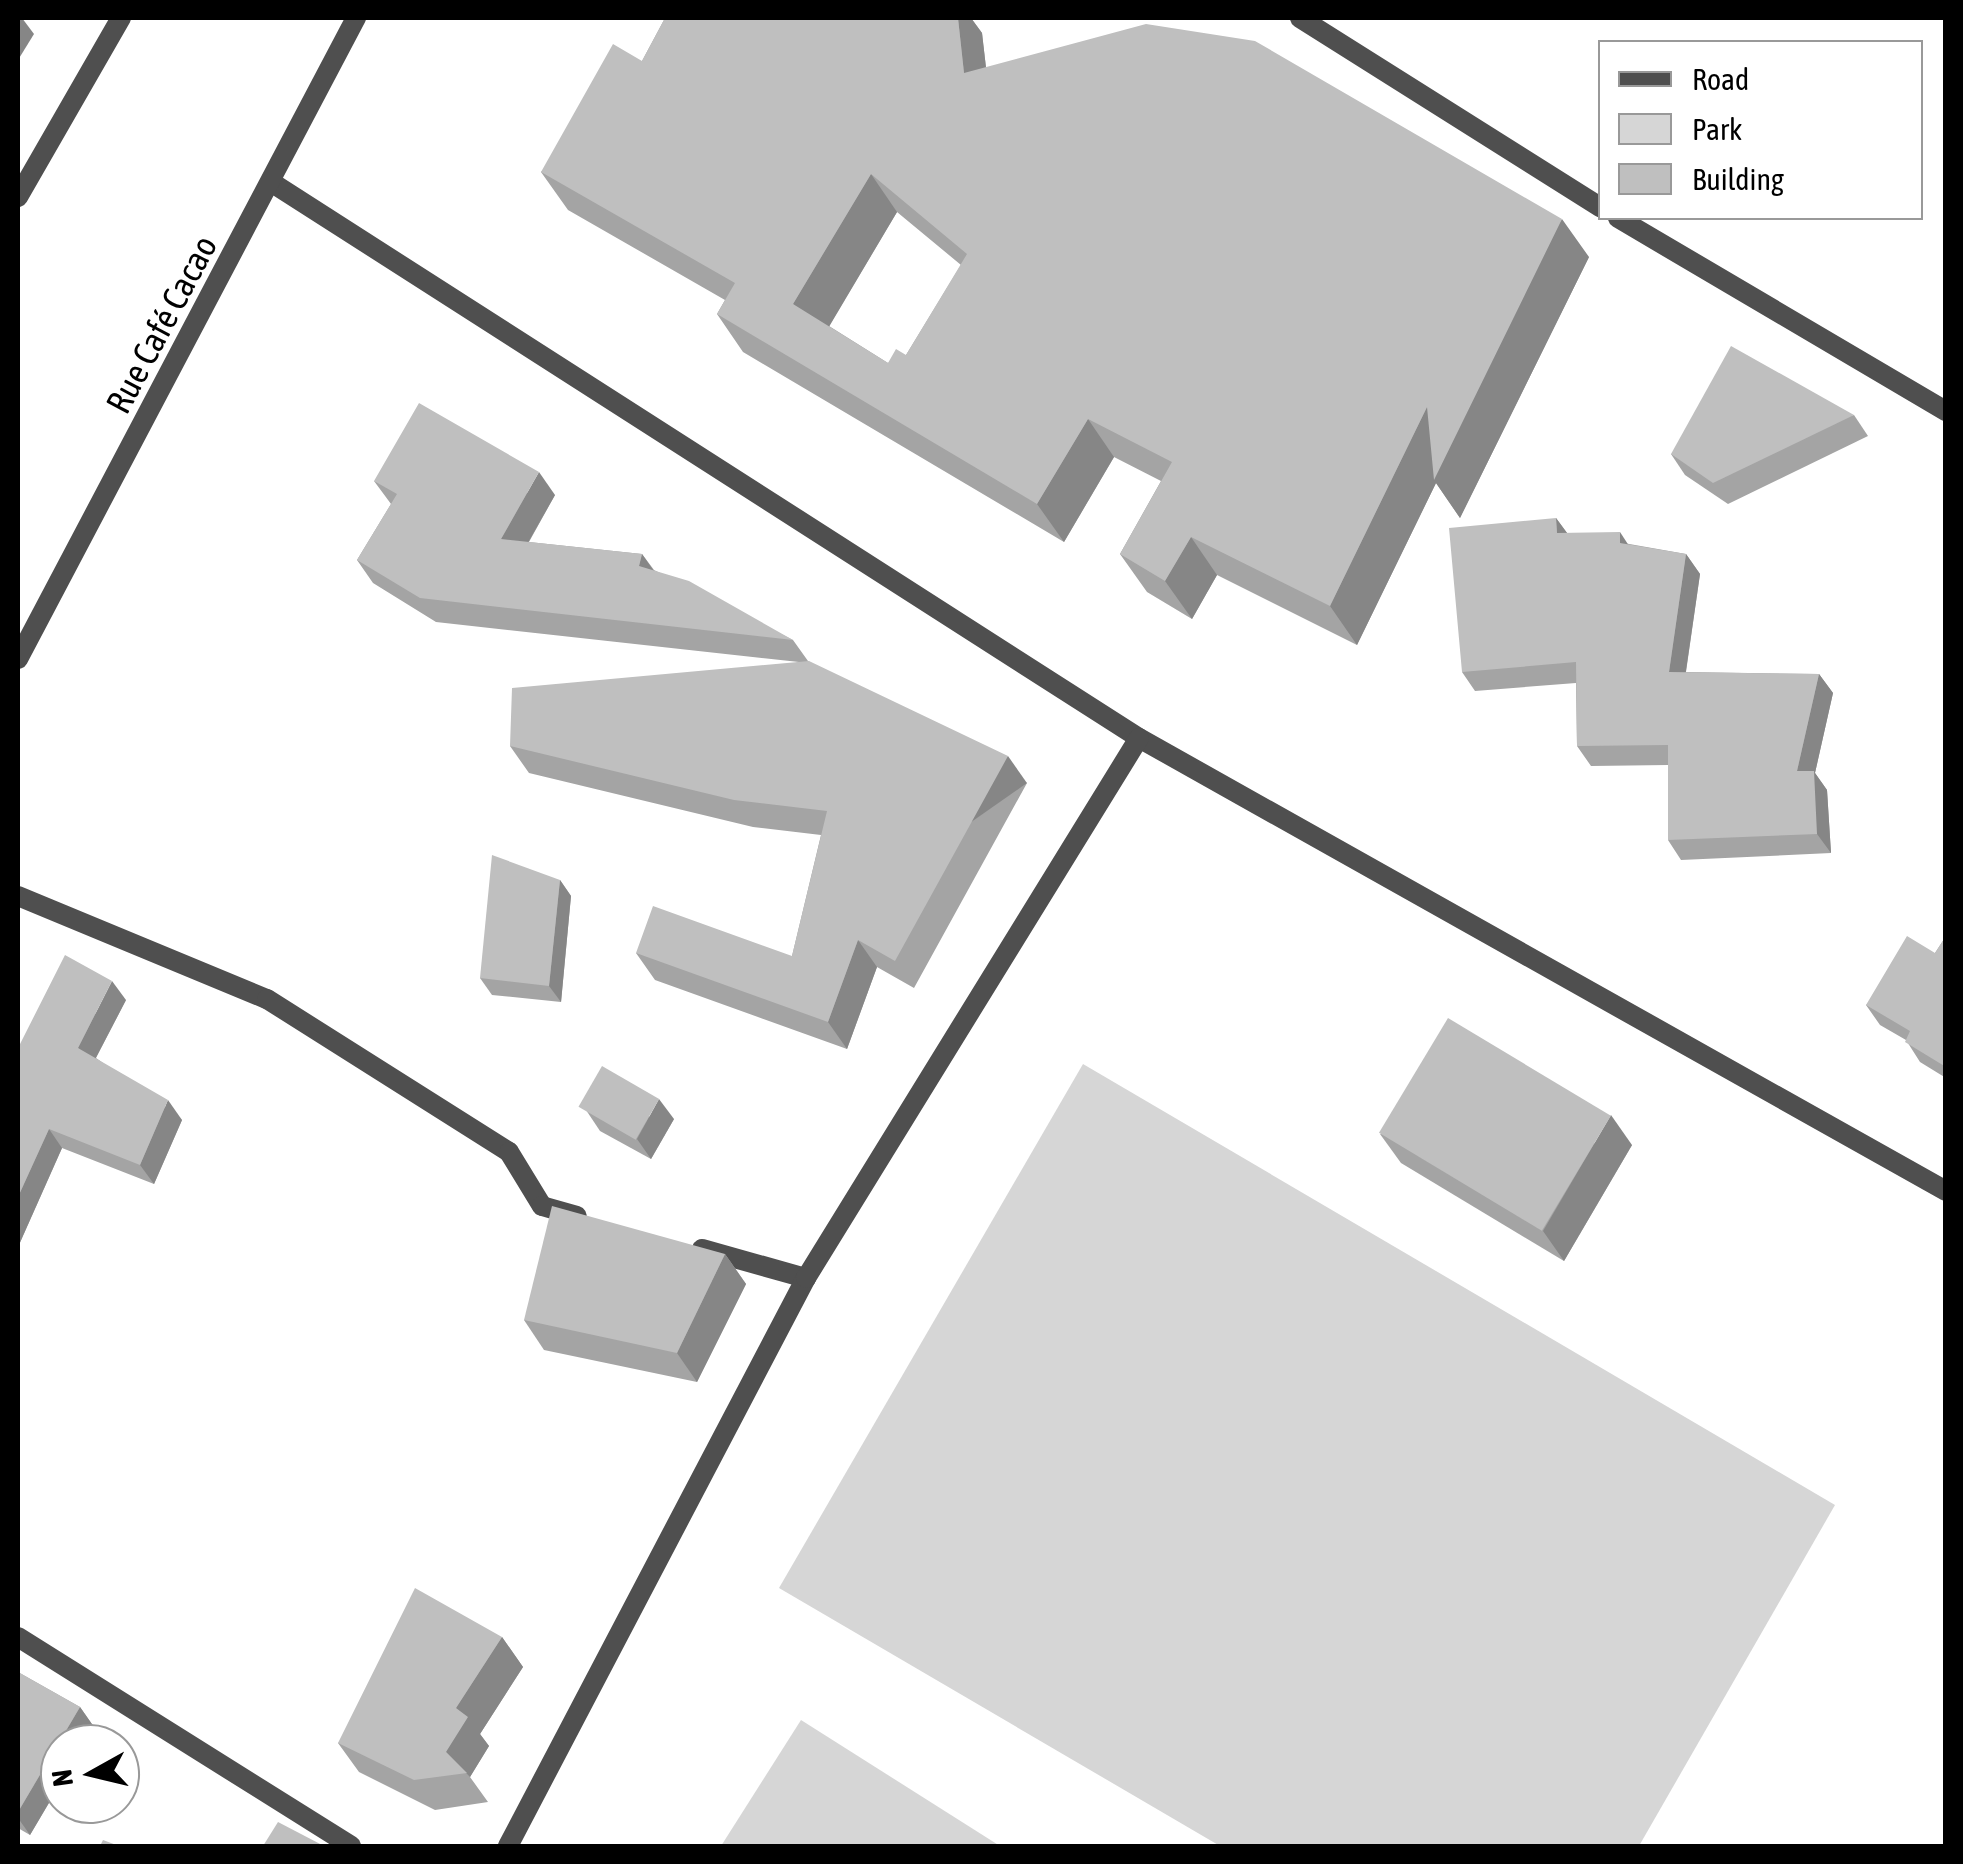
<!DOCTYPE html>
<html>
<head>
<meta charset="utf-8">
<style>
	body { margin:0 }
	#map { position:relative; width:1963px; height:1864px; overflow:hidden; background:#fff; font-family:"Asap Condensed",sans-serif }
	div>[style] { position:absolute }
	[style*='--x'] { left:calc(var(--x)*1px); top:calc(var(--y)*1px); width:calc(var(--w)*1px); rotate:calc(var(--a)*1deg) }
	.green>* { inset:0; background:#d6d6d6 }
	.street>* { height:20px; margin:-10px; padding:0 10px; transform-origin:10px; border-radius:10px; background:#4f4f4f }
	.wall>* { inset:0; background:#a4a4a4 }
	.shaded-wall>* { inset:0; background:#868686; transform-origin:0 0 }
	.building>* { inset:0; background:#bfbfbf; transform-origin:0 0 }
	span { translate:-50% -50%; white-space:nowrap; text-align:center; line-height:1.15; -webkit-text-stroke:9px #fff; paint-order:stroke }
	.street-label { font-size:35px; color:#000 }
	.frame { position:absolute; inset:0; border:20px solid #000; pointer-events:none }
	.legend { position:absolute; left:1598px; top:40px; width:325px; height:180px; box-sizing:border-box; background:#fff; border:2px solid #999; margin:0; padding:12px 18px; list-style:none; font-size:30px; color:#000 }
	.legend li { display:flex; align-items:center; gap:20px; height:50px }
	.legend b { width:50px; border:2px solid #999 }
	.north { position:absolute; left:40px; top:1724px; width:100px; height:100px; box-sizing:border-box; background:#fff; border:2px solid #999; border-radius:50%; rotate:262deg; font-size:28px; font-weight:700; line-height:40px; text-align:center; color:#000 }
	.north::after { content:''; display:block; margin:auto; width:35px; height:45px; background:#000; clip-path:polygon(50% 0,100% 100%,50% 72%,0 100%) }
</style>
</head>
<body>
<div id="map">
	<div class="green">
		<i style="clip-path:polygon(1083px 1064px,1835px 1505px,1639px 1846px,1220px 1846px,779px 1588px)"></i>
		<i style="clip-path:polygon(801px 1720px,1000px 1846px,721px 1846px)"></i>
	</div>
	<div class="street">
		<i style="--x:1300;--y:18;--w:355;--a:32.2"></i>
		<i style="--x:274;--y:184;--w:1027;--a:32.64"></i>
		<i style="--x:1139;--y:738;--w:925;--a:29.31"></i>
		<i style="--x:18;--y:197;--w:207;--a:-60.1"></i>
		<i style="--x:1618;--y:218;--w:381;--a:30.5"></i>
		<i style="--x:18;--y:659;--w:725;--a:-62.2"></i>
		<i style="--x:18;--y:896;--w:269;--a:22.5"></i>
		<i style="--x:267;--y:999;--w:286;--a:32.3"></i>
		<i style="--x:509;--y:1152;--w:63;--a:58.6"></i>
		<i style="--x:542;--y:1206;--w:36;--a:16"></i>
		<i style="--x:702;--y:1249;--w:108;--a:15.6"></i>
		<i style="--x:18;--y:1637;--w:393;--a:32.1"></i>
		<i style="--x:508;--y:1846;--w:641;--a:-62.32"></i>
		<i style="--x:806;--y:1278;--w:634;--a:-58.34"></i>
	</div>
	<div class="wall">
		<i style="clip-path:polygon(evenodd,665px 18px,971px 18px,982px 33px,986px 68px,1589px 257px,1460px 518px,1436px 483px,1357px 645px,1217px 575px,1192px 619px,1147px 592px,1120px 554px,1161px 481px,1114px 457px,1064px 542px,743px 352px,717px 314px,725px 300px,568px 210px,541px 172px,642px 61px,665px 18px,897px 212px,961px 265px,906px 355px,888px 363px,829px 326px,897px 212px)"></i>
		<i style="clip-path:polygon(1854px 415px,1868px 436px,1728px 504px,1685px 475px,1671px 454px)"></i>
		<i style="clip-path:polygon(374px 481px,555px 495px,529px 542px,642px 554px,654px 570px,793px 640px,808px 661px,1027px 783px,914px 988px,877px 967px,847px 1049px,655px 980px,636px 953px,792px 956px,821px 835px,753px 827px,529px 773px,510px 746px,799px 662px,436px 622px,373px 583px,357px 560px,391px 504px)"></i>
		<i style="clip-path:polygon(1556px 518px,1567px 533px,1686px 554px,1700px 574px,1686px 672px,1819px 674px,1833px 693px,1815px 773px,1827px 790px,1831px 853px,1681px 860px,1668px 840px,1668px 765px,1591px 766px,1577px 746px,1576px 683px,1475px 691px,1462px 672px)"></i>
		<i style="clip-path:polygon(560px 880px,571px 896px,561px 1002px,492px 995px,480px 978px)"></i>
		<i style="clip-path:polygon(1946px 936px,1946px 1078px,1920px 1062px,1906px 1040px,1880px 1025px,1866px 1005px,1935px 953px)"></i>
		<i style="clip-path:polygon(126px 1000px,96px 1058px,182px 1120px,154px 1184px,62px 1148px,18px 1247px,18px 1048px)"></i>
		<i style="clip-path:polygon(586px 1110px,674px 1119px,651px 1159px,600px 1131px)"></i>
		<i style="clip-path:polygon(1380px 1134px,1632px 1145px,1564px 1261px,1401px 1163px)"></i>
		<i style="clip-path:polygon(725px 1254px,746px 1284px,697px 1382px,544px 1350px,524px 1320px)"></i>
		<i style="clip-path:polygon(502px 1637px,523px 1667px,480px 1734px,489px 1746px,470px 1777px,488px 1802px,435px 1810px,359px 1772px,338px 1743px)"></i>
		<i style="clip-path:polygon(18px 1672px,80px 1707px,94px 1727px,30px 1835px,18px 1828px)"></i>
	</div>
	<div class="shaded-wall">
		<i style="clip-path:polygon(18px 18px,22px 18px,34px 34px,18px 60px)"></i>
		<i style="clip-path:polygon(958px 18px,971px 18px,982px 33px,991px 111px,964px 73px)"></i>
		<i style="clip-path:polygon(871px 174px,897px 212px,820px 342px,793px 304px)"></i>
		<i style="clip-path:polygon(1562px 219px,1589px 257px,1460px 518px,1436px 483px,1357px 645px,1330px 606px,1427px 407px)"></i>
		<i style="clip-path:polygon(1088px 419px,1114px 457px,1064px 542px,1037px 504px)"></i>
		<i style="clip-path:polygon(539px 472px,555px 495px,517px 562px,501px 539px)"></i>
		<i style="clip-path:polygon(1556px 518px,1570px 537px,1557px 533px)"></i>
		<i style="clip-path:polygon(1620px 532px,1633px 552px,1620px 543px)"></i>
		<i style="clip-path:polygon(1191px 537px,1217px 575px,1192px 619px,1165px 581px)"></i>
		<i style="clip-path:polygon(642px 554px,658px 577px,639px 566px)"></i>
		<i style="clip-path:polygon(1686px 554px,1700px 574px,1683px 691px,1669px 672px)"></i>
		<i style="clip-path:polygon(1819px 674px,1833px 693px,1815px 773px,1827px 790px,1831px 853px,1817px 834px,1797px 771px)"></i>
		<i style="left:1008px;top:756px;width:33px;height:234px;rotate:55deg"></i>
		<i style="clip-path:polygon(560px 880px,571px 896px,561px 1002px,549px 986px)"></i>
		<i style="clip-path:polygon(858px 940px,877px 967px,847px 1049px,828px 1022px)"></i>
		<i style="clip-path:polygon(112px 981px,126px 1000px,91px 1067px,78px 1048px)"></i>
		<i style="clip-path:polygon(659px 1099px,674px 1119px,651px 1159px,637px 1139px)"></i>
		<i style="clip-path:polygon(168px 1100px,182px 1120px,154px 1184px,140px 1165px)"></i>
		<i style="clip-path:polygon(1611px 1115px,1632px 1145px,1564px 1261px,1543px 1231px)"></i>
		<i style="clip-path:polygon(49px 1129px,62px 1148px,18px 1247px,18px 1197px)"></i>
		<i style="clip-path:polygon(725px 1254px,746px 1284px,697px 1382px,677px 1353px)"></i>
		<i style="clip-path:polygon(502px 1637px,523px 1667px,480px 1734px,489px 1746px,470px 1777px,446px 1752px,456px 1708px)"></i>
		<i style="clip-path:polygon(80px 1707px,94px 1727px,84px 1744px,60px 1744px,60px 1784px,30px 1835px,18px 1818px,18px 1812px)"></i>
	</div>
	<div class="building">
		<i style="clip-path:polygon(evenodd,665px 18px,958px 18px,964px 73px,1146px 24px,1255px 41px,1562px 219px,1434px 480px,1427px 407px,1330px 606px,1191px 537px,1165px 581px,1120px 554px,1172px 462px,1088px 419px,1037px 504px,717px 314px,735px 283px,541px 172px,613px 44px,642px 61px,665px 18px,871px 174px,967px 254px,906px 355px,896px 349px,888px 363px,793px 304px,871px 174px)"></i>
		<i style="clip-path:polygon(1731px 346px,1854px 415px,1713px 483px,1671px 454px)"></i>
		<i style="clip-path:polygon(419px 403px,539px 472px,501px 539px,642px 554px,639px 566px,689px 581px,793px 640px,420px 598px,357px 560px,397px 494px,374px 481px)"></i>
		<i style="clip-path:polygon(1556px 518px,1557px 533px,1620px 532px,1620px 543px,1686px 554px,1669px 672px,1819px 674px,1797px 771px,1814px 771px,1817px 834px,1668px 840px,1668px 745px,1577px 746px,1576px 662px,1462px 672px,1449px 528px)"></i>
		<i style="clip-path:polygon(809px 661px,1008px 756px,895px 961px,858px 940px,828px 1022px,636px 953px,653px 906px,792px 956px,827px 811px,734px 800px,510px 746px,512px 688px)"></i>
		<i style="clip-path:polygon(492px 855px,560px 880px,549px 986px,480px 978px)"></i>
		<i style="clip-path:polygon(1907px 936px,1935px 953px,1946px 936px,1946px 1067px,1905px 1042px,1910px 1031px,1866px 1005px)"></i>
		<i style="clip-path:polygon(65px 955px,112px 981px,78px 1048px,168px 1100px,140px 1165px,49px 1129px,18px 1197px,18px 1048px)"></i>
		<i style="left:1448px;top:1018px;width:190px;height:134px;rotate:31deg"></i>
		<i style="left:602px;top:1066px;width:66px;height:47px;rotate:30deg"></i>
		<i style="clip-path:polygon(552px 1206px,725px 1254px,677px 1353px,524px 1320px)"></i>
		<i style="clip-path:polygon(415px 1588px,502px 1637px,456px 1708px,468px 1717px,446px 1752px,467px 1773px,414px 1780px,338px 1743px)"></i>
		<i style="clip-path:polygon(18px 1672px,80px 1707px,18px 1812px)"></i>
		<i style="clip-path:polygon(278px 1822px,324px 1846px,263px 1846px)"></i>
		<i style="clip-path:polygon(103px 1840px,119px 1846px,100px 1846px)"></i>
	</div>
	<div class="street-label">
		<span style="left:161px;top:324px;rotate:-62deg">Rue Café Cacao</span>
	</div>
	<div class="frame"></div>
	<ul class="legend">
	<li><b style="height:12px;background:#4f4f4f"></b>Road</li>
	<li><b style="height:28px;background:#d6d6d6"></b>Park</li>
	<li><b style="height:28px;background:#bfbfbf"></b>Building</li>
	</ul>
	<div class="north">N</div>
</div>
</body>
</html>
